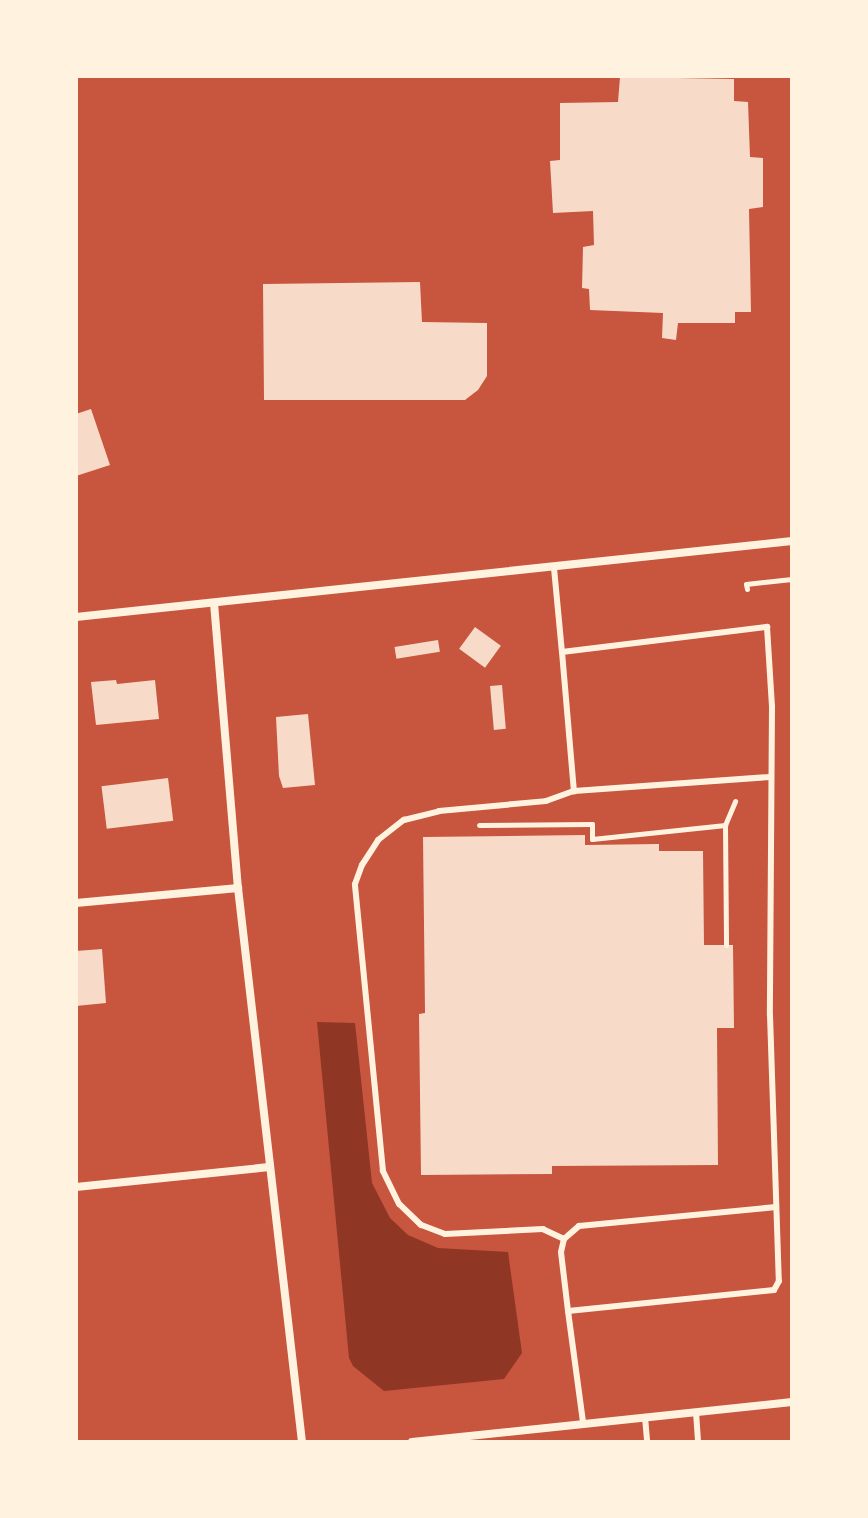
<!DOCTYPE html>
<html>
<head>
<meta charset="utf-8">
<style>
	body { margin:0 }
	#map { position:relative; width:868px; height:1518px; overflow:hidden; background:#c8553d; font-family:"Titillium Web",sans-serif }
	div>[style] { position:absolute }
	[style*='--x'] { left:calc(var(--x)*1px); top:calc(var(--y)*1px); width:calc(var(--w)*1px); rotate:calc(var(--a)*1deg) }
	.water>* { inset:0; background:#8f3625 }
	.building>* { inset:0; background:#f7dbc8; transform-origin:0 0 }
	.path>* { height:5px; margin:-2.5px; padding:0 2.5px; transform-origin:2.5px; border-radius:2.5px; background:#fff3e0 }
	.service>* { height:6px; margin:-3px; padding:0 3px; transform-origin:3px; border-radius:3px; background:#fff3e0 }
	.minor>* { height:8px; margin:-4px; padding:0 4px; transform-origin:4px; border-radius:4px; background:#fff3e0 }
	span { translate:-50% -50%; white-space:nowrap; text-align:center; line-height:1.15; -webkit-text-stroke:6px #fff3e0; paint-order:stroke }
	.frame { position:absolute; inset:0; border:78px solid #fff3e0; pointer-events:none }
</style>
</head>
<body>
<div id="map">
	<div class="water">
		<i style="clip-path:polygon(317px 1022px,355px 1023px,372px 1183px,390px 1218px,408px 1235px,438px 1248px,508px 1252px,522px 1353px,504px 1379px,384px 1391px,353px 1366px,349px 1358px)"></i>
	</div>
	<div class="building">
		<i style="clip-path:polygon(620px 77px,734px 79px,734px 101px,748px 102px,750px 157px,763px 158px,763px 207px,749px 209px,751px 312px,735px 312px,735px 323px,678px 323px,676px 340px,662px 338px,663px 313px,590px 310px,589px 289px,582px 288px,583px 247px,594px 245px,593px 211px,553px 213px,550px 161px,560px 160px,560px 103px,618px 102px)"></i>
		<i style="clip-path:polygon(420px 282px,422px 322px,487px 323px,487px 376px,478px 390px,465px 400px,264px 400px,263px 284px)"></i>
		<i style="clip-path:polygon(91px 409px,110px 465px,76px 476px,76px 414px)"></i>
		<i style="left:475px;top:627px;width:32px;height:27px;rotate:36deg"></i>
		<i style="left:438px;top:640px;width:12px;height:44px;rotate:81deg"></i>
		<i style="clip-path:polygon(116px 680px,117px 684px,155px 680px,159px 719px,96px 725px,91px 682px)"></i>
		<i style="left:502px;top:685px;width:44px;height:12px;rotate:85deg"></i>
		<i style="clip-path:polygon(308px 714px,315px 785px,283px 788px,279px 776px,276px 717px)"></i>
		<i style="left:168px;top:778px;width:43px;height:67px;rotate:83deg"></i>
		<i style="clip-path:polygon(585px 835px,585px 845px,659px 844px,659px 851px,703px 851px,704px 945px,733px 945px,734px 1028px,717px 1028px,718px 1165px,552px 1166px,552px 1174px,421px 1175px,419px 1014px,425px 1013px,423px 837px)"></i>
		<i style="clip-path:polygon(102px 949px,106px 1003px,76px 1006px,76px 951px)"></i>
	</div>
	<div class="path">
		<i style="--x:747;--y:589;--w:5;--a:-101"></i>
		<i style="--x:746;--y:584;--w:46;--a:-6.2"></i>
		<i style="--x:479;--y:825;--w:113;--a:-0.5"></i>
		<i style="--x:592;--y:824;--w:15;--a:90"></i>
		<i style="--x:592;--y:839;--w:134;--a:-6"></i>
		<i style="--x:725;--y:825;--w:120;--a:89.5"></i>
		<i style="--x:725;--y:825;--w:26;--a:-67"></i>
	</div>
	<div class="service">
		<i style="--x:554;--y:568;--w:84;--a:84.6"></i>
		<i style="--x:562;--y:652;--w:207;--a:-7"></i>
		<i style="--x:767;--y:627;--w:79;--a:86.4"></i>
		<i style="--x:772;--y:706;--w:309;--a:90.4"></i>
		<i style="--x:770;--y:1015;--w:266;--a:88.1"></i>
		<i style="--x:779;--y:1281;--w:10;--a:119"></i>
		<i style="--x:774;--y:1290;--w:207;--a:174.2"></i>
		<i style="--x:568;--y:1311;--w:112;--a:82.3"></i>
		<i style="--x:562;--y:652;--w:140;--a:85.1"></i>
		<i style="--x:574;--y:791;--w:197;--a:-4.1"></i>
		<i style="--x:564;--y:1239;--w:23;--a:-155"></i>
		<i style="--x:543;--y:1229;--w:98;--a:177.1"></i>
		<i style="--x:445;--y:1234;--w:26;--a:-159"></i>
		<i style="--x:421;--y:1225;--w:30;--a:-136"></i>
		<i style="--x:399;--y:1204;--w:37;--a:-116"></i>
		<i style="--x:383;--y:1171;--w:288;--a:-95.6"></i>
		<i style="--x:355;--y:884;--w:20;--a:-70"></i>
		<i style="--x:362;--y:865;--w:30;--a:-57"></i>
		<i style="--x:378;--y:840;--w:33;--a:-38"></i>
		<i style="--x:404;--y:820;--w:36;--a:-14"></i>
		<i style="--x:439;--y:811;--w:107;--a:-5.3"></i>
		<i style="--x:546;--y:801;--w:30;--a:-20"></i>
		<i style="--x:568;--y:1311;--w:59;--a:-96.8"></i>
		<i style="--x:561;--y:1252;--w:13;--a:-77"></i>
		<i style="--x:564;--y:1239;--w:20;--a:-41"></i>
		<i style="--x:579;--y:1226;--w:198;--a:-5.5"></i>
		<i style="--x:696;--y:1412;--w:30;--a:86"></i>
		<i style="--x:645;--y:1417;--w:25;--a:85"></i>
	</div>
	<div class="minor">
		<i style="--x:214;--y:603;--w:286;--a:85.2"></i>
		<i style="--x:238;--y:888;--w:558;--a:83.41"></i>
		<i style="--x:76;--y:617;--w:720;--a:-6.06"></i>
		<i style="--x:76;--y:903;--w:163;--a:-5.3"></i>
		<i style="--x:76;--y:1187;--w:194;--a:-5.9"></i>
		<i style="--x:412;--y:1442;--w:382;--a:-6"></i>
	</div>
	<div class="frame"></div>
</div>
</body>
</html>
